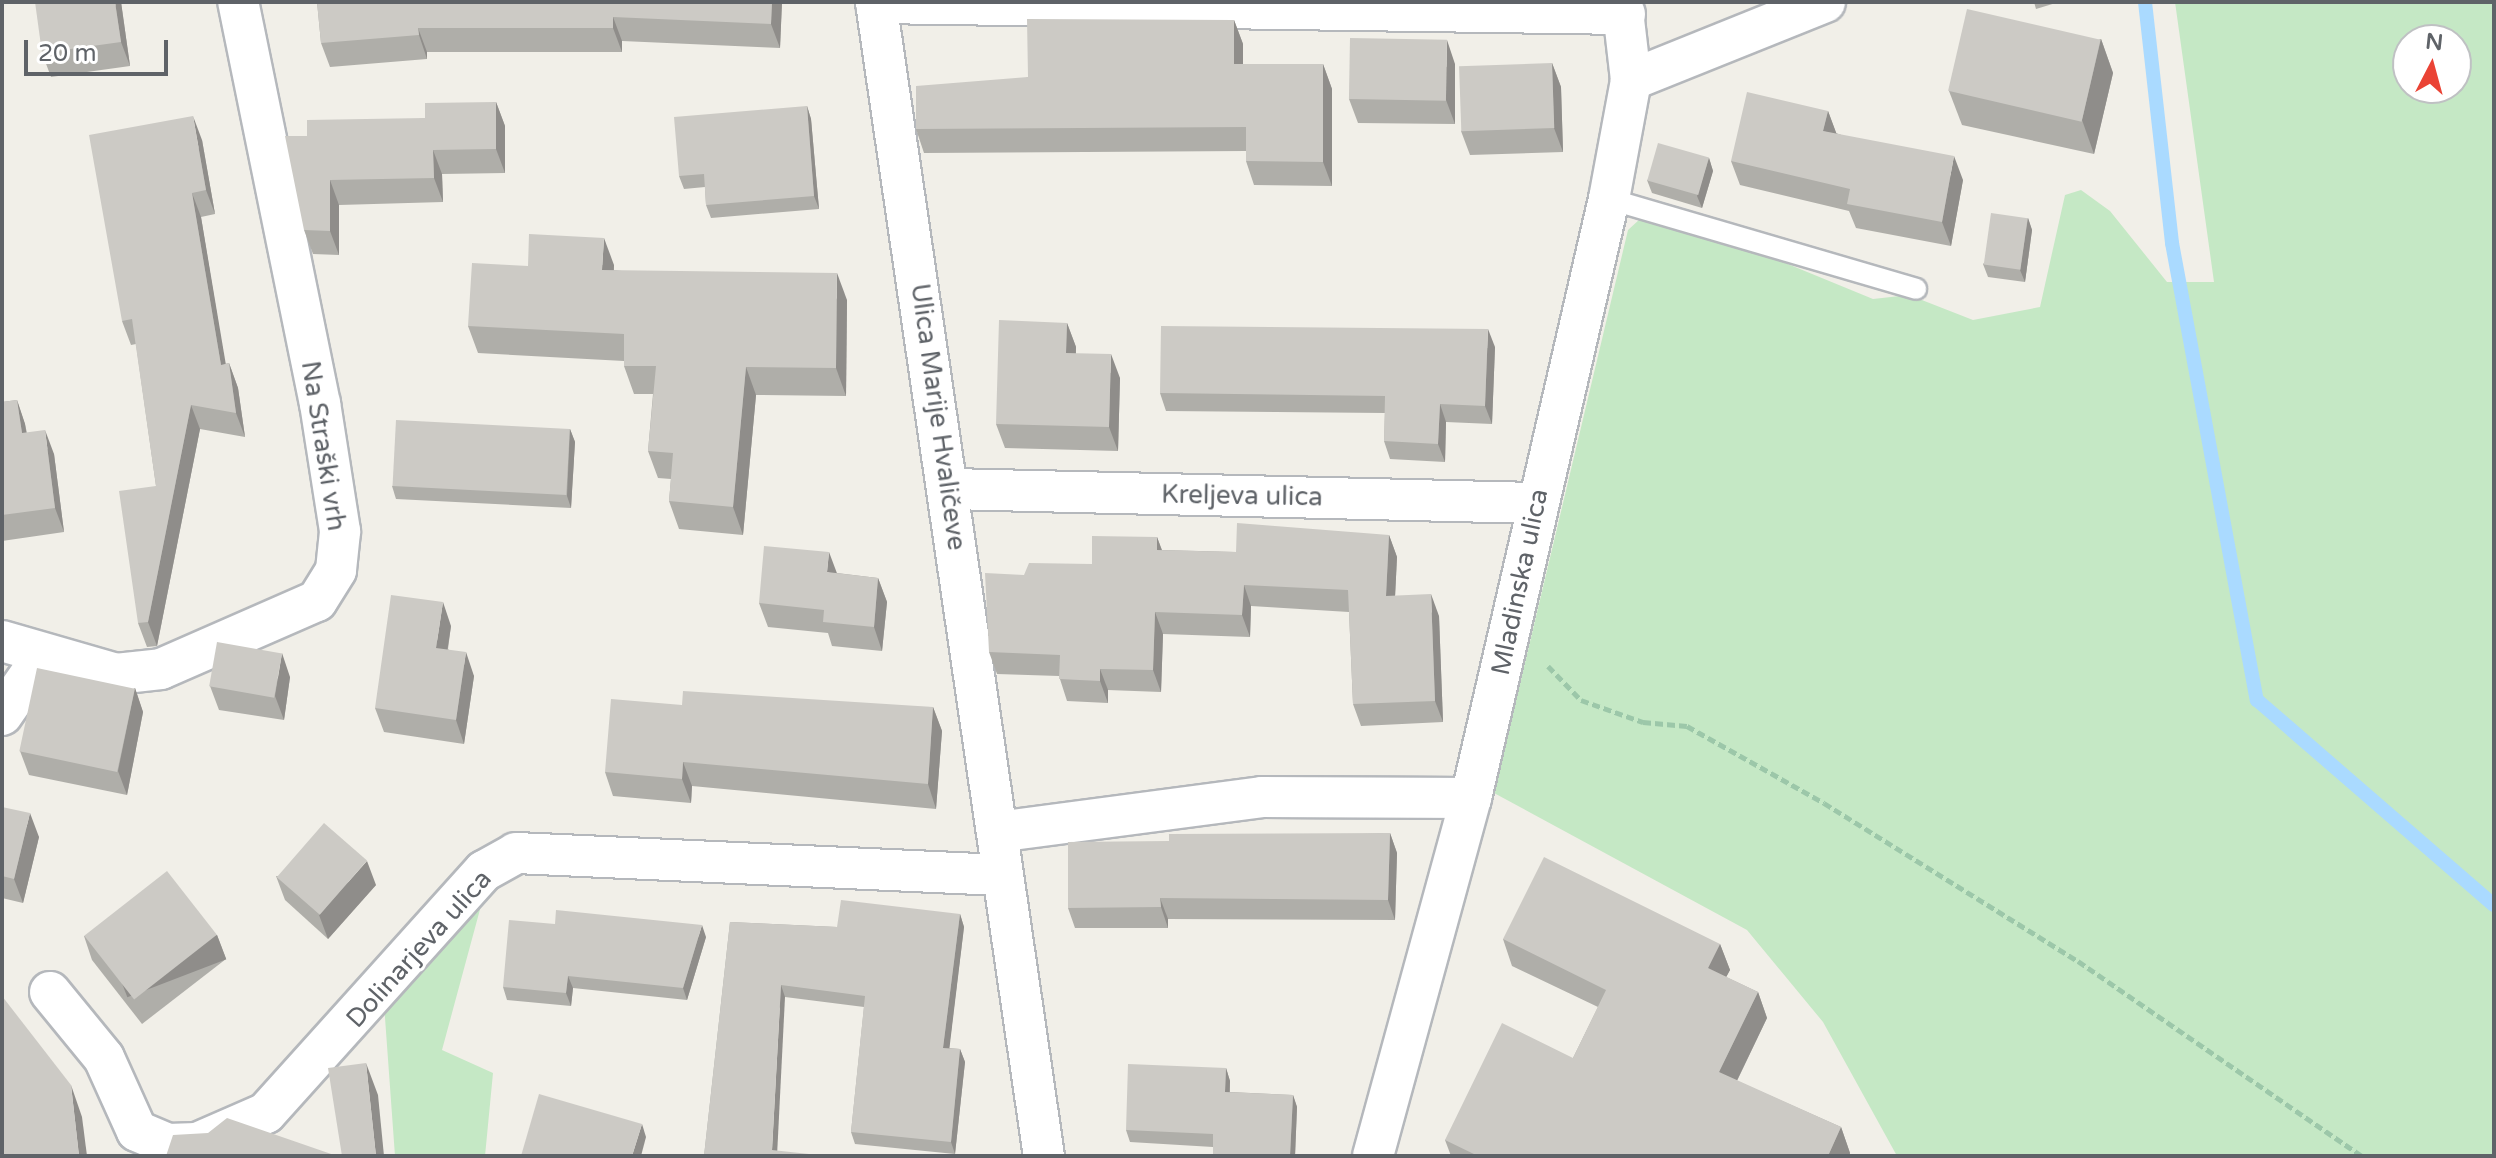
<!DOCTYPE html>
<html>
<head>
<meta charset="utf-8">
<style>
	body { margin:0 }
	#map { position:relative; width:2496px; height:1158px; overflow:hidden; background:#f1efe8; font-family:"Varela Round",sans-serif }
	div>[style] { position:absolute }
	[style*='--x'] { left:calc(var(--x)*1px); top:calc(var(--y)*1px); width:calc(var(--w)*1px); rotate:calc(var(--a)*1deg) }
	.green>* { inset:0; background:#c5e8c5 }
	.stream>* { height:14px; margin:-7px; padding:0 7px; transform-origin:7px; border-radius:7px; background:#aadaff }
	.path>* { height:5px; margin-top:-2.5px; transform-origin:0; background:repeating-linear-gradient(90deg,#9cc7a9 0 8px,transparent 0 12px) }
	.roads { filter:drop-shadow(2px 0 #b5b8bc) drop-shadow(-2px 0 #b5b8bc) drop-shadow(0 2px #b5b8bc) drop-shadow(0 -2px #b5b8bc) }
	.service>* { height:20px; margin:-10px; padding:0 10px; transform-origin:10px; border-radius:10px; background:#fff }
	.minor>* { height:40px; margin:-20px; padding:0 20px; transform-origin:20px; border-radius:20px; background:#fff }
	.wall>* { inset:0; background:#afaea9 }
	.shaded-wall>* { inset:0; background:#8f8d8a; transform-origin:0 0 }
	.building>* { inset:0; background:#cccac5; transform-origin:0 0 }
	span { translate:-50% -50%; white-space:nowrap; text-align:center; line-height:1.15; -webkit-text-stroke:6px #fff; paint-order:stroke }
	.street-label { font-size:26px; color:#5f6368 }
	.frame { position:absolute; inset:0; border:4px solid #5f6368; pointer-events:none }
	.north { position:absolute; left:2392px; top:24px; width:80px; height:80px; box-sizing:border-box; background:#fff; border:2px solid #bfc1c3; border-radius:50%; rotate:6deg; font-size:22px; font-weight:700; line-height:32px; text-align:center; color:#5f6368 }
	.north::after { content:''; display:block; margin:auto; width:28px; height:36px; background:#ea4335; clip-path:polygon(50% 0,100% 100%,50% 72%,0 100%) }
	.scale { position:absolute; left:24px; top:40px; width:144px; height:36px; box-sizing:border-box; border:4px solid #5f6368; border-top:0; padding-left:10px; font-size:24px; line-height:28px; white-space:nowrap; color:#5f6368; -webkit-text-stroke:6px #fff; paint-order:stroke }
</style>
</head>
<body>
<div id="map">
	<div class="green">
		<i style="clip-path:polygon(evenodd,2175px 2px,2494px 2px,2494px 1156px,1897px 1156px,1823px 1022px,1747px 930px,1494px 793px,1628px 230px,1640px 219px,1746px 247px,1873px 299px,1909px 295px,1973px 320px,2040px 307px,2065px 195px,2081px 190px,2110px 211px,2167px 282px,2214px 282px,2175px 2px,2408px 40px,2456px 40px,2456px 88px,2408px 88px,2408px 40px)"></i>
		<i style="clip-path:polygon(482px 902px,442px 1050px,493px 1073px,485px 1156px,395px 1156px,384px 1004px)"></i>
	</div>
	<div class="stream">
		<i style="--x:2145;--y:2;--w:243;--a:83.6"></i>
		<i style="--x:2172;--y:243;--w:465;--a:79.5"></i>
		<i style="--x:2257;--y:700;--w:313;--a:40.9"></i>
	</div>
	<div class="path">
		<i style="--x:1548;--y:666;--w:47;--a:45.9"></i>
		<i style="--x:1581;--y:700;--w:66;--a:19.5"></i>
		<i style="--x:1643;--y:722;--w:44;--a:5.2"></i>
		<i style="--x:1687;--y:726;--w:157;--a:29.3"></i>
		<i style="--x:1824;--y:803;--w:299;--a:31.9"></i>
		<i style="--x:2078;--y:961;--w:345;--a:34.5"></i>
	</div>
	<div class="roads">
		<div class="service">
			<i style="--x:1609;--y:199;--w:320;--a:16.3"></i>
		</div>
		<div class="minor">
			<i style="--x:876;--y:2;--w:1166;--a:81.72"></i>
			<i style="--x:876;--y:3;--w:749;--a:0.84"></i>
			<i style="--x:1631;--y:80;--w:209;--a:-21.9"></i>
			<i style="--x:950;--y:489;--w:585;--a:1.37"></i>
			<i style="--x:2;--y:641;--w:119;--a:16.1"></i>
			<i style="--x:116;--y:674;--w:45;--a:-6.3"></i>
			<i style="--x:161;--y:669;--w:170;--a:-23.6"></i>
			<i style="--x:317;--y:601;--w:36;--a:-58"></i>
			<i style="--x:336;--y:570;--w:39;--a:-84"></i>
			<i style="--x:340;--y:531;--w:129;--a:-98.9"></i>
			<i style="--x:320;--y:404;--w:410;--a:-101.5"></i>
			<i style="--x:2;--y:715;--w:72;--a:-55.2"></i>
			<i style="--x:997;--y:832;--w:267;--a:-7.5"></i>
			<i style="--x:1262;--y:797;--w:209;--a:0.3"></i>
			<i style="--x:50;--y:992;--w:85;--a:50.7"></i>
			<i style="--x:104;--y:1058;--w:80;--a:65.7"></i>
			<i style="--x:137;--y:1131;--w:34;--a:23"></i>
			<i style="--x:168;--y:1144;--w:29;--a:-2"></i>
			<i style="--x:197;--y:1143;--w:75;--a:-23.5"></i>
			<i style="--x:266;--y:1113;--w:326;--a:-48"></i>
			<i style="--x:484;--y:871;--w:37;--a:-29"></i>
			<i style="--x:516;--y:853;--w:485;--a:2.6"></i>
			<i style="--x:1373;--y:1156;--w:371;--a:-74.7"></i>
			<i style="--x:1471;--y:798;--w:615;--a:-77.03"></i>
			<i style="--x:1609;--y:199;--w:121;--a:-79.5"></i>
			<i style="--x:1631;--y:80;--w:79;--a:-96.6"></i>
		</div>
	</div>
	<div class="wall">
		<i style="clip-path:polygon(121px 2px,130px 66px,51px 77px,42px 53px)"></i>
		<i style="clip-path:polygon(317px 2px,782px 2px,780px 48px,622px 41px,622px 52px,427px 52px,427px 59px,330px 67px,321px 43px)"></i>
		<i style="clip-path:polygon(2034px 2px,2059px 2px,2036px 9px)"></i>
		<i style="clip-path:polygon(1234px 20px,1243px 44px,1243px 64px,1323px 64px,1332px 89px,1332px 186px,1254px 185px,1246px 161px,1246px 151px,924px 153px,916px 129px,1028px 77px)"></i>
		<i style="clip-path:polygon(2101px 39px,2113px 73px,2094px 154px,1962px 125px,1949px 91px)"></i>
		<i style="clip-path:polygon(1552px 63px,1561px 87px,1563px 152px,1470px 155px,1461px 131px)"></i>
		<i style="clip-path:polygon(1455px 64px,1455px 124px,1358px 123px,1349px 99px)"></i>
		<i style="clip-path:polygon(496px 102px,505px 126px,505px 173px,442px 174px,443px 202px,339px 205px,339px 255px,313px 254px,304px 230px,307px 136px,425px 118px)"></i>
		<i style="clip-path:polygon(807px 106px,811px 119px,819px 209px,711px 218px,706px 205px,705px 187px,684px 189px,679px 176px)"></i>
		<i style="clip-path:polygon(1828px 111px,1836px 133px,1963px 180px,1951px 246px,1856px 228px,1849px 211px,1740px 185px,1731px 161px)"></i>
		<i style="clip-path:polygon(202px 140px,215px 214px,201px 217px,225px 364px,229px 363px,238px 388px,245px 437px,200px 429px,157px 646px,147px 647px,138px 623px,156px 486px,136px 344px,131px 345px,122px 321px)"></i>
		<i style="clip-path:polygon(1709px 158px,1713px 171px,1702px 208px,1652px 193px,1647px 180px)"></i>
		<i style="clip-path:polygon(2028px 218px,2032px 230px,2025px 282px,1988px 277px,1983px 264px)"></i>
		<i style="clip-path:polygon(614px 265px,614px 270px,847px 300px,846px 396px,756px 395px,743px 535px,679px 529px,669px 501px,671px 479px,658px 478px,648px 451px,653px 394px,634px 394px,624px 366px,624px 361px,478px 353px,468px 326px,528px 266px)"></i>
		<i style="clip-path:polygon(1067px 323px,1076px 347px,1076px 354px,1120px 378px,1118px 451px,1005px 448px,996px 424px)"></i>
		<i style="clip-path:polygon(1495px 347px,1492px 424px,1446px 422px,1445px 462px,1390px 459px,1384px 441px,1385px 413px,1166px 411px,1160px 393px)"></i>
		<i style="clip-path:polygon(17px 400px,25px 424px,27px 433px,54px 454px,64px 532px,2px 541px,2px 402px)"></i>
		<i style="clip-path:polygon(570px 429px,575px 442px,571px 508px,396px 499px,392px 486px)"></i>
		<i style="clip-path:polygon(1389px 535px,1397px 557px,1395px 596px,1439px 616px,1443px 722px,1361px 726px,1353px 704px,1349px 612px,1251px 606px,1250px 637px,1163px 634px,1161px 692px,1108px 690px,1108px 703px,1067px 701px,1059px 676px,997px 674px,989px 652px,1092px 564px,1157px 537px,1162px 550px,1236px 552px)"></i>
		<i style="clip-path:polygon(837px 573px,878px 578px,887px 602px,882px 651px,832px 646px,828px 633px,768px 627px,759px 603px)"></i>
		<i style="clip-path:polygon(451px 626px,448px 649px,474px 676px,464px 744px,384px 732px,375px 708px)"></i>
		<i style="clip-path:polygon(290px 677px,284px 720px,219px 710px,210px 686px)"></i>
		<i style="clip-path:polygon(135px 688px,143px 712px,127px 795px,29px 775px,20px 751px)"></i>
		<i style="clip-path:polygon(682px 705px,933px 707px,942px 731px,936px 809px,692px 786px,691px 803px,613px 796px,605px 772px)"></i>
		<i style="clip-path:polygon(2px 807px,39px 837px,23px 903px,2px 898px)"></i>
		<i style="clip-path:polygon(1390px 833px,1397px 853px,1395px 920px,1168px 919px,1168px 928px,1075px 928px,1068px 908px,1169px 841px)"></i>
		<i style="clip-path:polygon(276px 876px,376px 885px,328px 939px,285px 900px)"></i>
		<i style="clip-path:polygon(960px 914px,964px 927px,949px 1048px,960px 1049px,965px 1062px,955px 1154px,855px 1144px,851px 1132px,864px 1007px,785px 997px,704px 1156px,730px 922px,837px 927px)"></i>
		<i style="clip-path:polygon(555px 924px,706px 937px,687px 1000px,573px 988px,571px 1006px,507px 1000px,503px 987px)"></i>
		<i style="clip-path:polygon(217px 935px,226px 959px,142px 1024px,92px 960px,84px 936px)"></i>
		<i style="clip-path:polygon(1503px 939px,1720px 944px,1730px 970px,1726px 977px,1758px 992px,1767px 1018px,1737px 1081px,1841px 1127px,1850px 1153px,1849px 1156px,1451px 1156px,1445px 1140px,1573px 1058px,1598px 1007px,1512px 966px)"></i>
		<i style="clip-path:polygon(1226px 1068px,1230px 1081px,1230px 1092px,1293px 1095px,1297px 1107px,1295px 1156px,1213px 1156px,1213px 1147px,1130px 1142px,1126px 1130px)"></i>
	</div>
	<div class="shaded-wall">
		<i style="clip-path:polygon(115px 2px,121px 2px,130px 66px,121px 42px)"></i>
		<i style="clip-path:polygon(772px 2px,782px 2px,780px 48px,771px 24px)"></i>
		<i style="clip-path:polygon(613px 17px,622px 41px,622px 52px,613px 28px)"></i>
		<i style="clip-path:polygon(1234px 20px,1243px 44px,1243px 88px,1234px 64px)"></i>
		<i style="clip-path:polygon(418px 28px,427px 52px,427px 59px,419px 35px)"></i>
		<i style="clip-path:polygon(2101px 39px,2113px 73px,2094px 154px,2082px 120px)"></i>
		<i style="clip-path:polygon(1447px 40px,1455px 64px,1455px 124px,1446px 100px)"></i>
		<i style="clip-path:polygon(1552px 63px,1561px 87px,1563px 152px,1554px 128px)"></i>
		<i style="clip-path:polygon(1323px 64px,1332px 89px,1332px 186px,1323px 162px)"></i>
		<i style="clip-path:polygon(496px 102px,505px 126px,505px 173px,496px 149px)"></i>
		<i style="clip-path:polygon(807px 106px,811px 119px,819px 209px,814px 196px)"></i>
		<i style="clip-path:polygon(1828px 111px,1837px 135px,1823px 131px)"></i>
		<i style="clip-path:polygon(193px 116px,202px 140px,215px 214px,206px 190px)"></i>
		<i style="clip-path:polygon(433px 150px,442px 174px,443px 202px,434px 178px)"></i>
		<i style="clip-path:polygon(1954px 156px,1963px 180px,1951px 246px,1942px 222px)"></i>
		<i style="clip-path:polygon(1709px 158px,1713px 171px,1702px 208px,1697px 196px)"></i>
		<i style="clip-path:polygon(330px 180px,339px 205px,339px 255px,330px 231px)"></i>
		<i style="clip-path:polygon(192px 193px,201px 217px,230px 389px,221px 365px)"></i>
		<i style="clip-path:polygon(2028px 218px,2032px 230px,2025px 282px,2020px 270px)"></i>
		<i style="clip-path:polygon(604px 238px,614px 265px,612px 298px,602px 270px)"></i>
		<i style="clip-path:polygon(837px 273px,847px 300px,846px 396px,836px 368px)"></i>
		<i style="clip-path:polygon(1067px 323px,1076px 347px,1075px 378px,1066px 353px)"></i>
		<i style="clip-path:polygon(1488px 329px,1495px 347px,1492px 424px,1485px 406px)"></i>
		<i style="clip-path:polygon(1111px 354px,1120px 378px,1118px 451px,1109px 427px)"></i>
		<i style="clip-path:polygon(229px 363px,238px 388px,245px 437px,236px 413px)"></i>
		<i style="clip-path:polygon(746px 367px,756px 395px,743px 535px,733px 507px)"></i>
		<i style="clip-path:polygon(17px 400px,25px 424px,30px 457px,22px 433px)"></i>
		<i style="clip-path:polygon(1440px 404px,1446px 422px,1445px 462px,1438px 444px)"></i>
		<i style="clip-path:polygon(191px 405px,200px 429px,157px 646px,148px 622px)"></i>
		<i style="clip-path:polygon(570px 429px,575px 442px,571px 508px,567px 496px)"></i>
		<i style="clip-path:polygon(45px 430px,54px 454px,64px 532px,55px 508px)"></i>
		<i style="clip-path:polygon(1389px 535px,1397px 557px,1394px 618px,1386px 596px)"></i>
		<i style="clip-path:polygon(1157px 537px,1165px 559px,1157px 550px)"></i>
		<i style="clip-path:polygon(829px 552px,838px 576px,827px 572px)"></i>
		<i style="clip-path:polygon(878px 578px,887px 602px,882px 651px,874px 627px)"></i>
		<i style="clip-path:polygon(1244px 585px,1251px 606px,1250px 637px,1242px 615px)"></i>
		<i style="clip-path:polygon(1431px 594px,1439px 616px,1443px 722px,1435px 701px)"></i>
		<i style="clip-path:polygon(443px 602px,451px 626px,444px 672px,436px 648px)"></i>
		<i style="clip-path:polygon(1155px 612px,1163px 634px,1161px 692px,1153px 670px)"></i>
		<i style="clip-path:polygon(466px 652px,474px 676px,464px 744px,456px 720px)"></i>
		<i style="clip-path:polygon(282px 653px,290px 677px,284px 720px,275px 696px)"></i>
		<i style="clip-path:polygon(1100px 669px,1108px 690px,1108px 703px,1100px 681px)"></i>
		<i style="clip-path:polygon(135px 688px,143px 712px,127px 795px,118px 771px)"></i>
		<i style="clip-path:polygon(933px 707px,942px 731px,936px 809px,928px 784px)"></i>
		<i style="clip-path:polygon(683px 762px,692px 786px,691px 803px,682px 779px)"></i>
		<i style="clip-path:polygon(30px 813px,39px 837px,23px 903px,14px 879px)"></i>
		<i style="clip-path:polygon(1390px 833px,1397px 853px,1395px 920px,1388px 900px)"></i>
		<i style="clip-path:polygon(367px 861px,376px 885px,328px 939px,319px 915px)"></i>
		<i style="clip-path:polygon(1160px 898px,1168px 919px,1168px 928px,1161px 907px)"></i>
		<i style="clip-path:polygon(960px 914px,964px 927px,948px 1060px,943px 1048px)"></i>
		<i style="clip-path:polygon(702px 925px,706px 937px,687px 1000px,683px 988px)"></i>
		<i style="left:217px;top:935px;width:26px;height:106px;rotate:69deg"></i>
		<i style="clip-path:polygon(1720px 944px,1730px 970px,1717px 994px,1708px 968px)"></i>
		<i style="clip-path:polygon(568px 976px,573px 988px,571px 1006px,566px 993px)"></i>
		<i style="clip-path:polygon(781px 985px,785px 997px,777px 1156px,772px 1150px)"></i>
		<i style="clip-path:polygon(1758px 992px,1767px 1018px,1728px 1099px,1719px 1072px)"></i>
		<i style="clip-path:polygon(960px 1049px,965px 1062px,955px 1154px,951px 1142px)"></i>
		<i style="clip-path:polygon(366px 1063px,378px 1095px,384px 1156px,376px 1156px)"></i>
		<i style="clip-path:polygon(1226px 1068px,1230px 1081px,1229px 1104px,1225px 1092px)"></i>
		<i style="clip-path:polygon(71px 1085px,82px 1117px,87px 1156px,79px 1156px)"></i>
		<i style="clip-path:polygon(1293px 1095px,1297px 1107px,1295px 1156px,1290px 1156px)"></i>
		<i style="clip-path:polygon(642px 1124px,646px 1137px,641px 1156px,632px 1156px)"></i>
		<i style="clip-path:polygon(1841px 1127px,1850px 1153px,1849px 1156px,1828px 1156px)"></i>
	</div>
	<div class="building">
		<i style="clip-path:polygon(35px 2px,115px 2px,121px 42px,42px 53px)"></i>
		<i style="clip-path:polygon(317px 2px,772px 2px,771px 24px,613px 17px,613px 28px,418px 28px,419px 35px,321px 43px)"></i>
		<i style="left:1967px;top:9px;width:137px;height:84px;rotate:13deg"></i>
		<i style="clip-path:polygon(1027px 19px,1234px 20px,1234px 64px,1323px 64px,1323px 162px,1246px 161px,1246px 127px,916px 129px,916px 86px,1028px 77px)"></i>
		<i style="left:1350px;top:38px;width:97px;height:61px;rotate:1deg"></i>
		<i style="left:1552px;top:63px;width:65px;height:93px;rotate:88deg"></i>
		<i style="clip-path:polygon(1747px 92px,1828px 111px,1823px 131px,1954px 156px,1942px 222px,1847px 204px,1850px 189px,1731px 161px)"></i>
		<i style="clip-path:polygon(496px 102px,496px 149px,433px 150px,434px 178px,330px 180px,330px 231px,304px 230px,285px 136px,307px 136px,307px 120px,425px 118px,425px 103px)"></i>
		<i style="clip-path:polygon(807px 106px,814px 196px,706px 205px,704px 174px,679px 176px,674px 117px)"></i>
		<i style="clip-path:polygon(193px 116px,206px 190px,192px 193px,221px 365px,229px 363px,236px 413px,191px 405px,148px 622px,138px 623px,119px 491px,156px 486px,132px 319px,122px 321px,89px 135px)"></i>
		<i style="left:1658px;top:143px;width:53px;height:39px;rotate:16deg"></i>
		<i style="left:1991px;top:213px;width:37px;height:52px;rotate:8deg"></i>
		<i style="clip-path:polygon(529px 234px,604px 238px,602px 270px,837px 273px,836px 368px,746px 367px,733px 507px,669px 501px,673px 453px,648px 451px,656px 366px,624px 366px,624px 334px,468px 326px,472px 263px,528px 266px)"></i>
		<i style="clip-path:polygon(999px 320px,1067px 323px,1066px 353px,1111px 354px,1109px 427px,996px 424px)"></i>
		<i style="clip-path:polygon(1161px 326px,1488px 329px,1485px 406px,1440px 404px,1438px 444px,1384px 441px,1385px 396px,1160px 393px)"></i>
		<i style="clip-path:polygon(17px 400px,22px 433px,45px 430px,55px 508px,2px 515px,2px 402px)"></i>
		<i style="left:396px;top:420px;width:174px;height:66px;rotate:3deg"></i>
		<i style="clip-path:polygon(1237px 523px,1389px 535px,1386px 596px,1431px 594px,1435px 701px,1353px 704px,1348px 590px,1244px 585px,1242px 615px,1155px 612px,1153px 670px,1100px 669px,1100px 681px,1059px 679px,1060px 655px,989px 652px,985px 573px,1024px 575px,1029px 563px,1092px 564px,1092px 536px,1157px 537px,1157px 550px,1236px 552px)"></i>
		<i style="clip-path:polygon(764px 546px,829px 552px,827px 572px,878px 578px,874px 627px,823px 622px,824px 610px,759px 603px)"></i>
		<i style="clip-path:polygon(391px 595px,443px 602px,436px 648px,466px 652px,456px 720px,375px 708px)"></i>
		<i style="left:217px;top:642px;width:66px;height:45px;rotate:10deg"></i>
		<i style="left:37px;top:668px;width:100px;height:85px;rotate:12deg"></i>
		<i style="clip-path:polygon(683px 691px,933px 707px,928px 784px,683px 762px,682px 779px,605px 772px,611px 699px,682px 705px)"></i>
		<i style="clip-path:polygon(2px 807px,30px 813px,14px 879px,2px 876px)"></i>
		<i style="left:324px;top:823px;width:57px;height:72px;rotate:41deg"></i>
		<i style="clip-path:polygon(1390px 833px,1388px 900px,1160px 898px,1161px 907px,1068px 908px,1068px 842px,1169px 841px,1169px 834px)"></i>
		<i style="clip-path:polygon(1544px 857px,1720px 944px,1708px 968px,1758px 992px,1719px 1072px,1841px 1127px,1828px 1156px,1478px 1156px,1445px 1140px,1502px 1023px,1573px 1058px,1606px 990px,1503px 939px)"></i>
		<i style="left:167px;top:871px;width:81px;height:105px;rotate:52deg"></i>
		<i style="clip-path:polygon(841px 900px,960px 914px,943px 1048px,960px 1049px,951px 1142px,851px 1132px,865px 996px,781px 985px,772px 1150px,809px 1154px,809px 1156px,704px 1156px,730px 922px,837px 927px)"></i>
		<i style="clip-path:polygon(556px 910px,702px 925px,683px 988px,568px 976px,566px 993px,503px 987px,509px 920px,555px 924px)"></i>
		<i style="clip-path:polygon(2px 996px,71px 1085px,79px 1156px,2px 1156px)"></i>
		<i style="clip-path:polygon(366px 1063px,376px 1156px,342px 1156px,328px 1068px)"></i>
		<i style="clip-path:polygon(1128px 1064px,1226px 1068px,1225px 1092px,1293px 1095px,1290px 1156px,1213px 1154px,1213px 1134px,1126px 1130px)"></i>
		<i style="clip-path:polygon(539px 1094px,642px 1124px,632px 1156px,521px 1156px)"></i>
		<i style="clip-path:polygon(227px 1118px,337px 1156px,166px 1156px,173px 1135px,208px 1133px)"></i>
	</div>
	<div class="street-label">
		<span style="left:938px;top:417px;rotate:82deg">Ulica Marije Hvaličeve</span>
		<span style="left:323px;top:446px;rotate:81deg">Na Straški vrh</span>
		<span style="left:1242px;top:496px;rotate:1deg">Kreljeva ulica</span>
		<span style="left:1520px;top:582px;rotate:-78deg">Mladinska ulica</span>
		<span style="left:419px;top:949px;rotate:-48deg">Dolinarjeva ulica</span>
	</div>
	<div class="frame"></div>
	<div class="north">N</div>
	<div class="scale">20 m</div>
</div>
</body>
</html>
